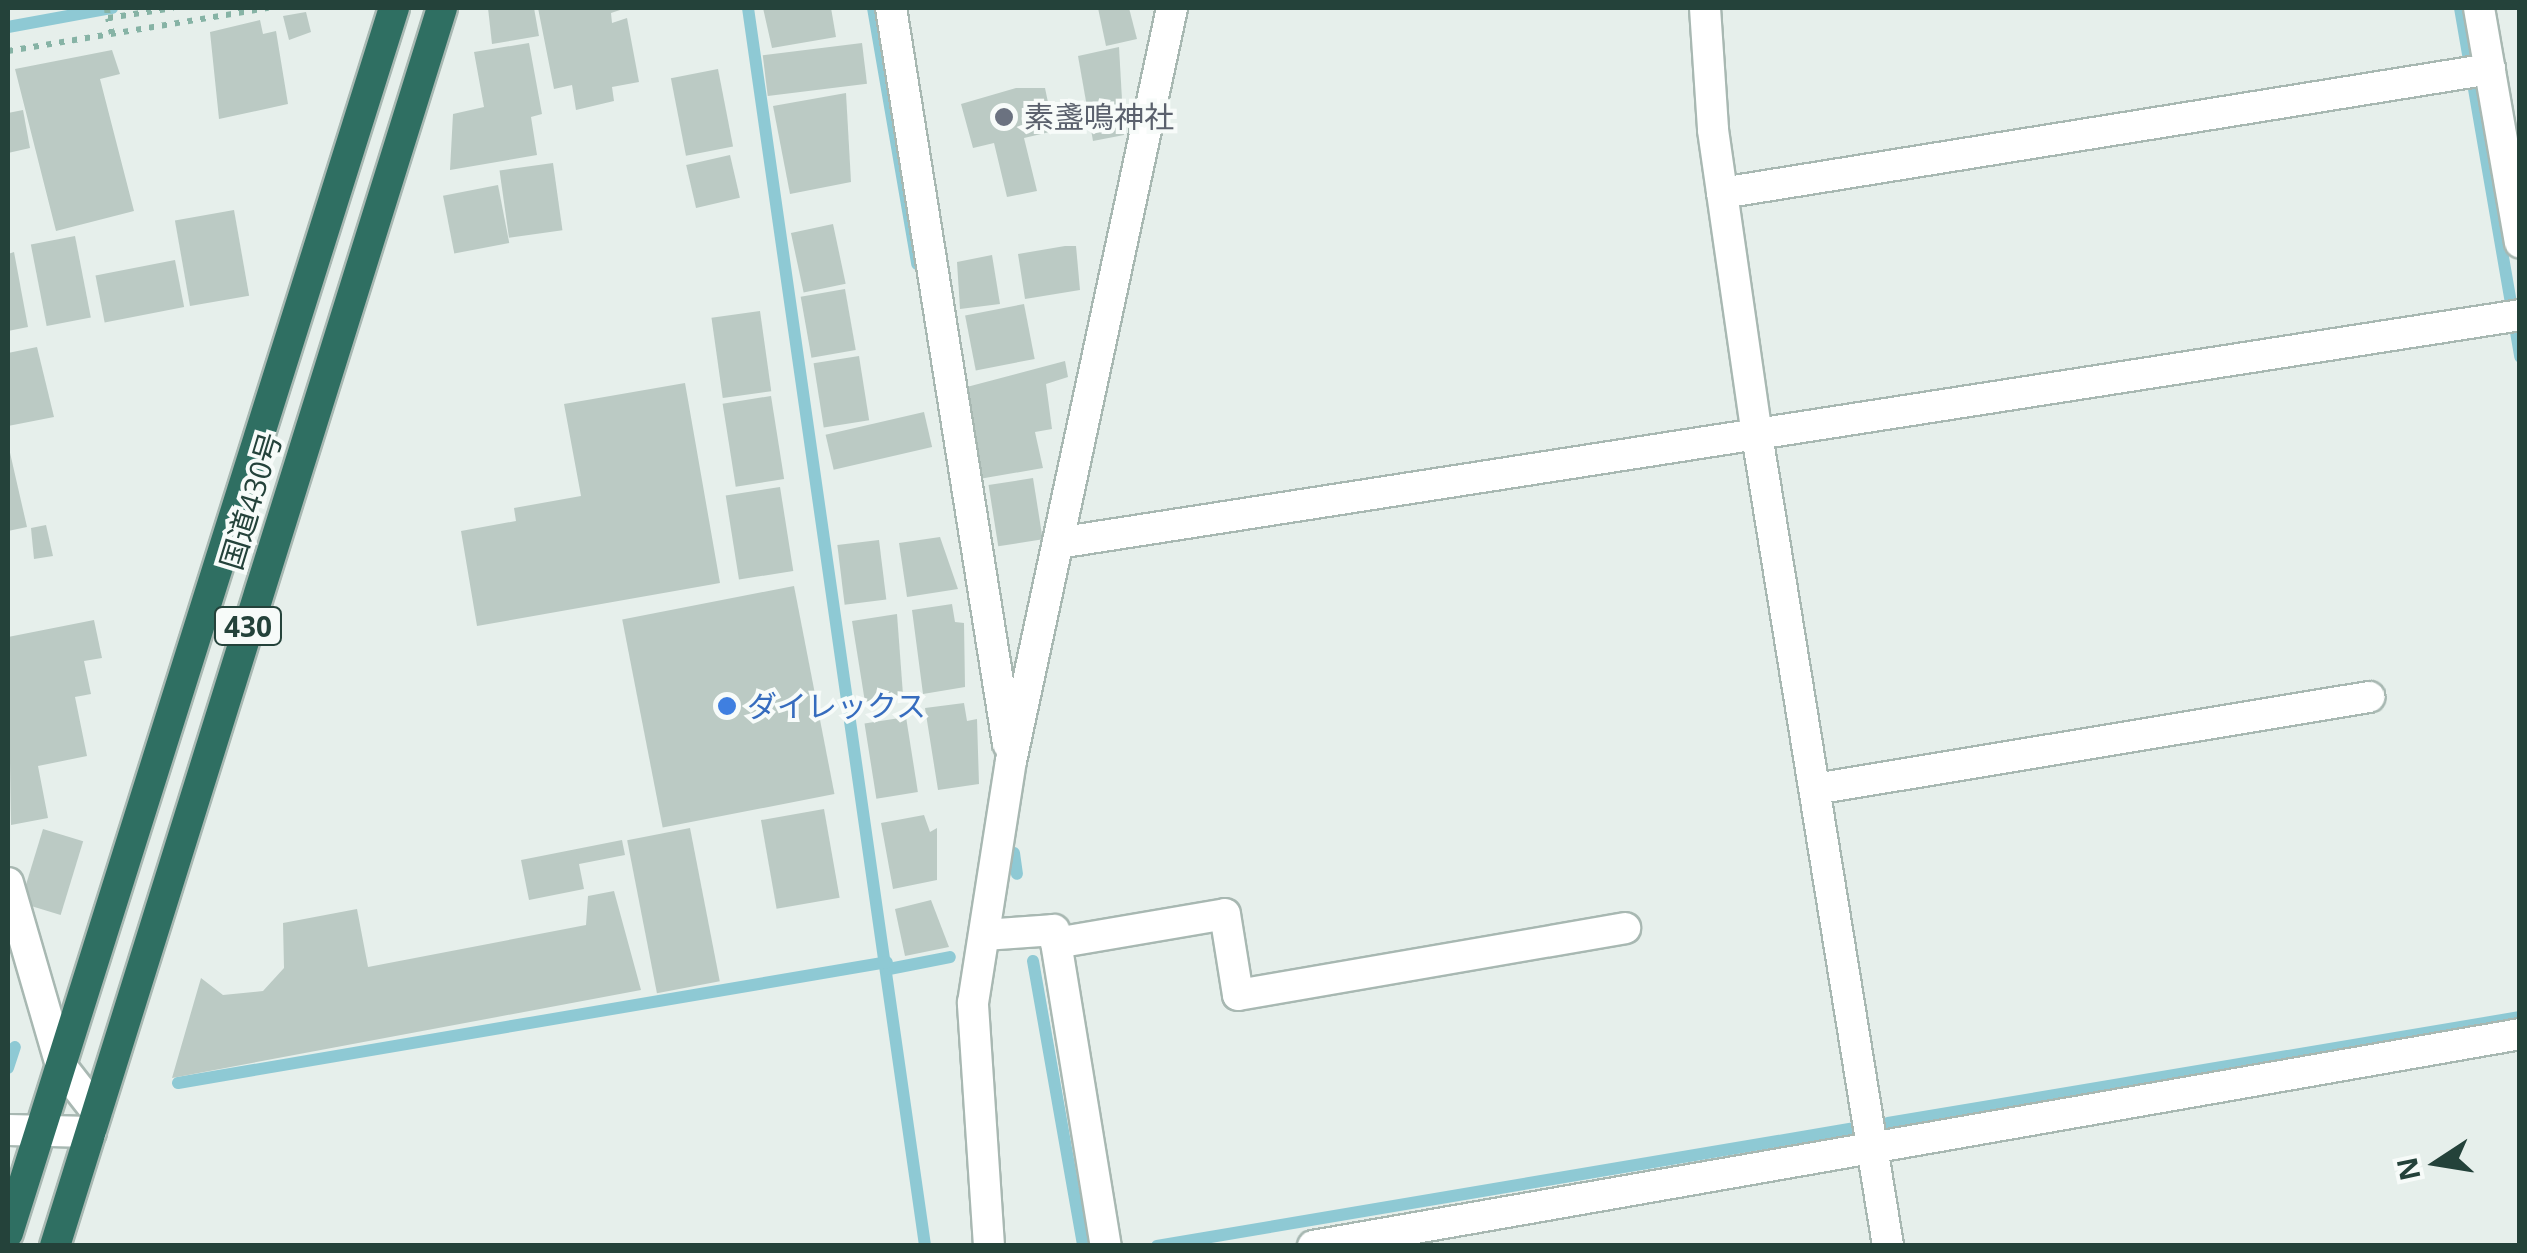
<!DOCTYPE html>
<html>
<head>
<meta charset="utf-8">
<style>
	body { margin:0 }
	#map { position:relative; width:2527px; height:1253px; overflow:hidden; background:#e6efeb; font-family:"Open Sans","Noto Sans JP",sans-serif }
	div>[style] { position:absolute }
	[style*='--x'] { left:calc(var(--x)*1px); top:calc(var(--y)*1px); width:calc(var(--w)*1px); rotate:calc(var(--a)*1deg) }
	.stream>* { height:12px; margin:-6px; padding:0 6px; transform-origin:6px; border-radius:6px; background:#8ec9d4 }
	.building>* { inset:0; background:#bbcac4; transform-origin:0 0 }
	.path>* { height:6px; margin-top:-3px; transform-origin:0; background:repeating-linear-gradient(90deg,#86b3a5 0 5px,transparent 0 13px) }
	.roads { filter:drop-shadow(2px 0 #a8b8b2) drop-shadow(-2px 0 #a8b8b2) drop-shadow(0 2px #a8b8b2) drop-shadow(0 -2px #a8b8b2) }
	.street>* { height:30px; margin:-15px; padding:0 15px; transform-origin:15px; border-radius:15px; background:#fff }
	.highway>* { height:30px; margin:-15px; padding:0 15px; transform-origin:15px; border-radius:15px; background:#2f6f62 }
	.dots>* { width:28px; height:28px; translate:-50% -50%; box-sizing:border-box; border:5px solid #f7fbf9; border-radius:50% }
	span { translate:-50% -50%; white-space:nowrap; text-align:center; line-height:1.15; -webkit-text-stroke:8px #f7fbf9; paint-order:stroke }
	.shield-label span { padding:2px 8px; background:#f7fbf9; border:2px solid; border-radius:8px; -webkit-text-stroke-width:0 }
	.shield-label { font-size:28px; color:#24423a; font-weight:700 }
	.worship-label { font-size:30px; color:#5b616d }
	.left { translate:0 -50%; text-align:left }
	.street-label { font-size:30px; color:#24423a }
	.shop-label { font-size:30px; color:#366cbe }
	.frame { position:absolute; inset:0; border:10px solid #24423a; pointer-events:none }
	.north { position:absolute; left:2387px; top:1113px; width:100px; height:100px; -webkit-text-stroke:8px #f7fbf9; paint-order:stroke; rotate:258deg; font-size:28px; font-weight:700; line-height:40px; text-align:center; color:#24423a }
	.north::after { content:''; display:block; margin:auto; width:35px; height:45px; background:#24423a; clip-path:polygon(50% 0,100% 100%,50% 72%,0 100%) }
</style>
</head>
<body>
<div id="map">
	<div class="stream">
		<i style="--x:748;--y:8;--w:1251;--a:81.86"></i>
		<i style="--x:873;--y:8;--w:260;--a:80.2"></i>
		<i style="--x:2460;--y:8;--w:354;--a:80.2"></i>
		<i style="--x:8;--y:27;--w:106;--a:-10.4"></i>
		<i style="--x:1014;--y:853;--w:21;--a:82"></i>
		<i style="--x:1033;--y:961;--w:289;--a:80"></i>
		<i style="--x:889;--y:969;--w:62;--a:-11.1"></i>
		<i style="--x:8;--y:1068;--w:22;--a:-72"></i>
		<i style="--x:178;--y:1083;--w:719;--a:-9.68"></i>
		<i style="--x:1888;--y:1123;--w:641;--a:-9.52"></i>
		<i style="--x:1157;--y:1246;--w:708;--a:-9.6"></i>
	</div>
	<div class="building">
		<i style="clip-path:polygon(488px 8px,534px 8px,539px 36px,492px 44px)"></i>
		<i style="clip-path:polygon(538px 8px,626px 8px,611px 13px,612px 23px,627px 18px,639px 82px,612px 87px,614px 101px,576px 110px,572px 85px,554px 89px)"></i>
		<i style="clip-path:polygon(763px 8px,831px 8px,836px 37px,772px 48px)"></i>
		<i style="clip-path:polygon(1098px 8px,1129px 8px,1137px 39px,1106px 46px)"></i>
		<i style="clip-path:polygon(306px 12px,311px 32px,289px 40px,283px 16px)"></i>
		<i style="clip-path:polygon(260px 20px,263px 34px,276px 31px,288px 104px,219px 119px,210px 32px)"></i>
		<i style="clip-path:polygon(529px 43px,542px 114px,531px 117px,537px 155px,450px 170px,453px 114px,484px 107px,474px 52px)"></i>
		<i style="left:862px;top:43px;width:41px;height:100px;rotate:83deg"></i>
		<i style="clip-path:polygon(1119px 47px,1124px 135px,1093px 141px,1078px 56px)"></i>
		<i style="clip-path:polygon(112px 50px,120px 74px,100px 79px,134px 211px,56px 231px,15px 69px)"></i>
		<i style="left:718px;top:69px;width:79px;height:48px;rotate:79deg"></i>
		<i style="clip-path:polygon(1016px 88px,1045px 88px,1054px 131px,1024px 138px,1037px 191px,1007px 197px,994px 143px,973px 148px,961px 104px)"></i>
		<i style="clip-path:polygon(846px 93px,851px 182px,790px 194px,773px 106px)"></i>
		<i style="clip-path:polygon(23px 110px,30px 148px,8px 153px,8px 113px)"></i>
		<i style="left:730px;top:155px;width:44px;height:45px;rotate:77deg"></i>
		<i style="left:553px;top:163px;width:68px;height:54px;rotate:82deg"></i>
		<i style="left:498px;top:185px;width:59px;height:56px;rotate:79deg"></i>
		<i style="left:234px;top:210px;width:87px;height:60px;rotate:80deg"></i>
		<i style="left:833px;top:224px;width:61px;height:43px;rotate:78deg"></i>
		<i style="left:75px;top:236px;width:83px;height:45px;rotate:79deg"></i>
		<i style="clip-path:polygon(1065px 246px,1076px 246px,1080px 290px,1025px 299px,1018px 254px)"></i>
		<i style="clip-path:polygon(14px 252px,28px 327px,8px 331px,8px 254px)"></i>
		<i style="clip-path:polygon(992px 255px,1000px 304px,960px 309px,957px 262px)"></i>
		<i style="left:175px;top:260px;width:48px;height:81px;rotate:79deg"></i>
		<i style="left:845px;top:289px;width:62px;height:45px;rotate:80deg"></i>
		<i style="left:1024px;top:304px;width:56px;height:60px;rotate:79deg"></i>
		<i style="left:760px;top:311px;width:81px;height:49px;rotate:82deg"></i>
		<i style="clip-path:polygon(37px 347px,54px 417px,8px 426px,8px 353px)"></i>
		<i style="left:859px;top:356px;width:65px;height:46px;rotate:81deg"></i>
		<i style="clip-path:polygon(1065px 361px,1068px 377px,1046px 384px,1052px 429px,1035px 432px,1043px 468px,979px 479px,963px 388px)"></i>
		<i style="clip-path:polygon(685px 383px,720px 583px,477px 626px,461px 531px,516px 521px,514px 508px,581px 496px,564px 404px)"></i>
		<i style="left:771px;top:396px;width:84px;height:49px;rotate:81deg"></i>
		<i style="left:924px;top:412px;width:36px;height:101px;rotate:77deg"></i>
		<i style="clip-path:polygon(8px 444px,27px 527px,8px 531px)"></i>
		<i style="left:1033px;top:478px;width:62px;height:45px;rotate:81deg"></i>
		<i style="left:780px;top:487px;width:85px;height:55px;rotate:81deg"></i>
		<i style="clip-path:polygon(46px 525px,53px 556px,34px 559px,31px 528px)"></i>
		<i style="clip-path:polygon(940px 537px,958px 589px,907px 597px,899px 543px)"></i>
		<i style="left:879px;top:540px;width:60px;height:42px;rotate:83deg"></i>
		<i style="left:794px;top:586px;width:212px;height:175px;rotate:79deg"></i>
		<i style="clip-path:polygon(952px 604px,955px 622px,964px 623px,965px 687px,923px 694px,912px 610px)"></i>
		<i style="clip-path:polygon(897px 614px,903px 695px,865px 702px,852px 621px)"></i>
		<i style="clip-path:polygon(94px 620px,102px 658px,84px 661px,91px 694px,75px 697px,87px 756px,38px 766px,48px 818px,11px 825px,8px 637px)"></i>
		<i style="clip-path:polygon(964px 703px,967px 721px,977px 719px,979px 784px,938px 790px,925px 708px)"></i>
		<i style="left:906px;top:717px;width:76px;height:42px;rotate:81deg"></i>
		<i style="left:824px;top:809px;width:90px;height:64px;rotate:80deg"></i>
		<i style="clip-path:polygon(924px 815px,930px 832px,937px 828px,937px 880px,893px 889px,881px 823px)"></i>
		<i style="left:690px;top:828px;width:156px;height:64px;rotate:79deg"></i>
		<i style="left:43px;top:829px;width:42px;height:77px;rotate:17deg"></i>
		<i style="clip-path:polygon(622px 840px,625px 855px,579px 864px,584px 889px,529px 900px,521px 860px)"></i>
		<i style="clip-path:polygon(614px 891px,641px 990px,172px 1078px,201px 978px,223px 995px,263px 991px,284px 968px,283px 923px,357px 909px,368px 967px,586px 925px,588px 896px)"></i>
		<i style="clip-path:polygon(931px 900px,949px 947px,905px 956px,895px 909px)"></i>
	</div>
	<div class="path">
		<i style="--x:107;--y:8;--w:10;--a:84"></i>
		<i style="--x:112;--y:34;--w:16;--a:-104"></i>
		<i style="--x:108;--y:18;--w:66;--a:-8.7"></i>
		<i style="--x:8;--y:51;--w:264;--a:-9.4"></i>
	</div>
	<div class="roads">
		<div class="street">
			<i style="--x:891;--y:8;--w:745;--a:80.97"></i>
			<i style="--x:1705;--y:8;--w:122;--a:86.2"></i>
			<i style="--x:1713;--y:130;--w:308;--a:81.8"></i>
			<i style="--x:1757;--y:435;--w:822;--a:80.82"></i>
			<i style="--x:2479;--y:8;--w:238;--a:80.1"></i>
			<i style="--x:1722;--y:193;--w:778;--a:-9.17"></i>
			<i style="--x:1058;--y:543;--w:1480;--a:-8.86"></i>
			<i style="--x:1815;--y:789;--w:562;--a:-9.43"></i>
			<i style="--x:8;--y:883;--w:191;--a:73.8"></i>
			<i style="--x:61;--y:1066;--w:58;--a:52"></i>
			<i style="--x:985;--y:935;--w:69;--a:-4.1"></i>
			<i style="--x:1054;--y:930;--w:320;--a:80.7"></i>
			<i style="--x:1056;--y:943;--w:171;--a:-9.7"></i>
			<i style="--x:1225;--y:914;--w:82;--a:80.9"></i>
			<i style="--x:1238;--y:995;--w:393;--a:-9.8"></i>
			<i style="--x:8;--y:1130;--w:83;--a:1.4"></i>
			<i style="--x:989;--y:1246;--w:244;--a:-93.8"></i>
			<i style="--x:973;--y:1003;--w:245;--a:-81.1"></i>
			<i style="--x:1011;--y:761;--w:770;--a:-77.93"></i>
			<i style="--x:1313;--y:1246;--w:1225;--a:-9.96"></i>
		</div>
		<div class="highway">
			<i style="--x:8;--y:1233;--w:1284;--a:-72.51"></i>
			<i style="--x:55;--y:1246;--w:1297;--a:-72.64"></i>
		</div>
	</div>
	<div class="dots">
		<i style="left:1004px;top:117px;background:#6b7280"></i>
		<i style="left:727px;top:706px;background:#3f7fe0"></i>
	</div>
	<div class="shield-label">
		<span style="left:248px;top:626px">430</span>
	</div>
	<div class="worship-label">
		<span class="left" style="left:1024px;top:117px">素盞鳴神社</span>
	</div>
	<div class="street-label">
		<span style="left:251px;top:501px;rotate:-73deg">国道430号</span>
	</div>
	<div class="shop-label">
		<span class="left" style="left:747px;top:706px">ダイレックス</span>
	</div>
	<div class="frame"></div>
	<div class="north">N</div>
</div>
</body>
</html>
